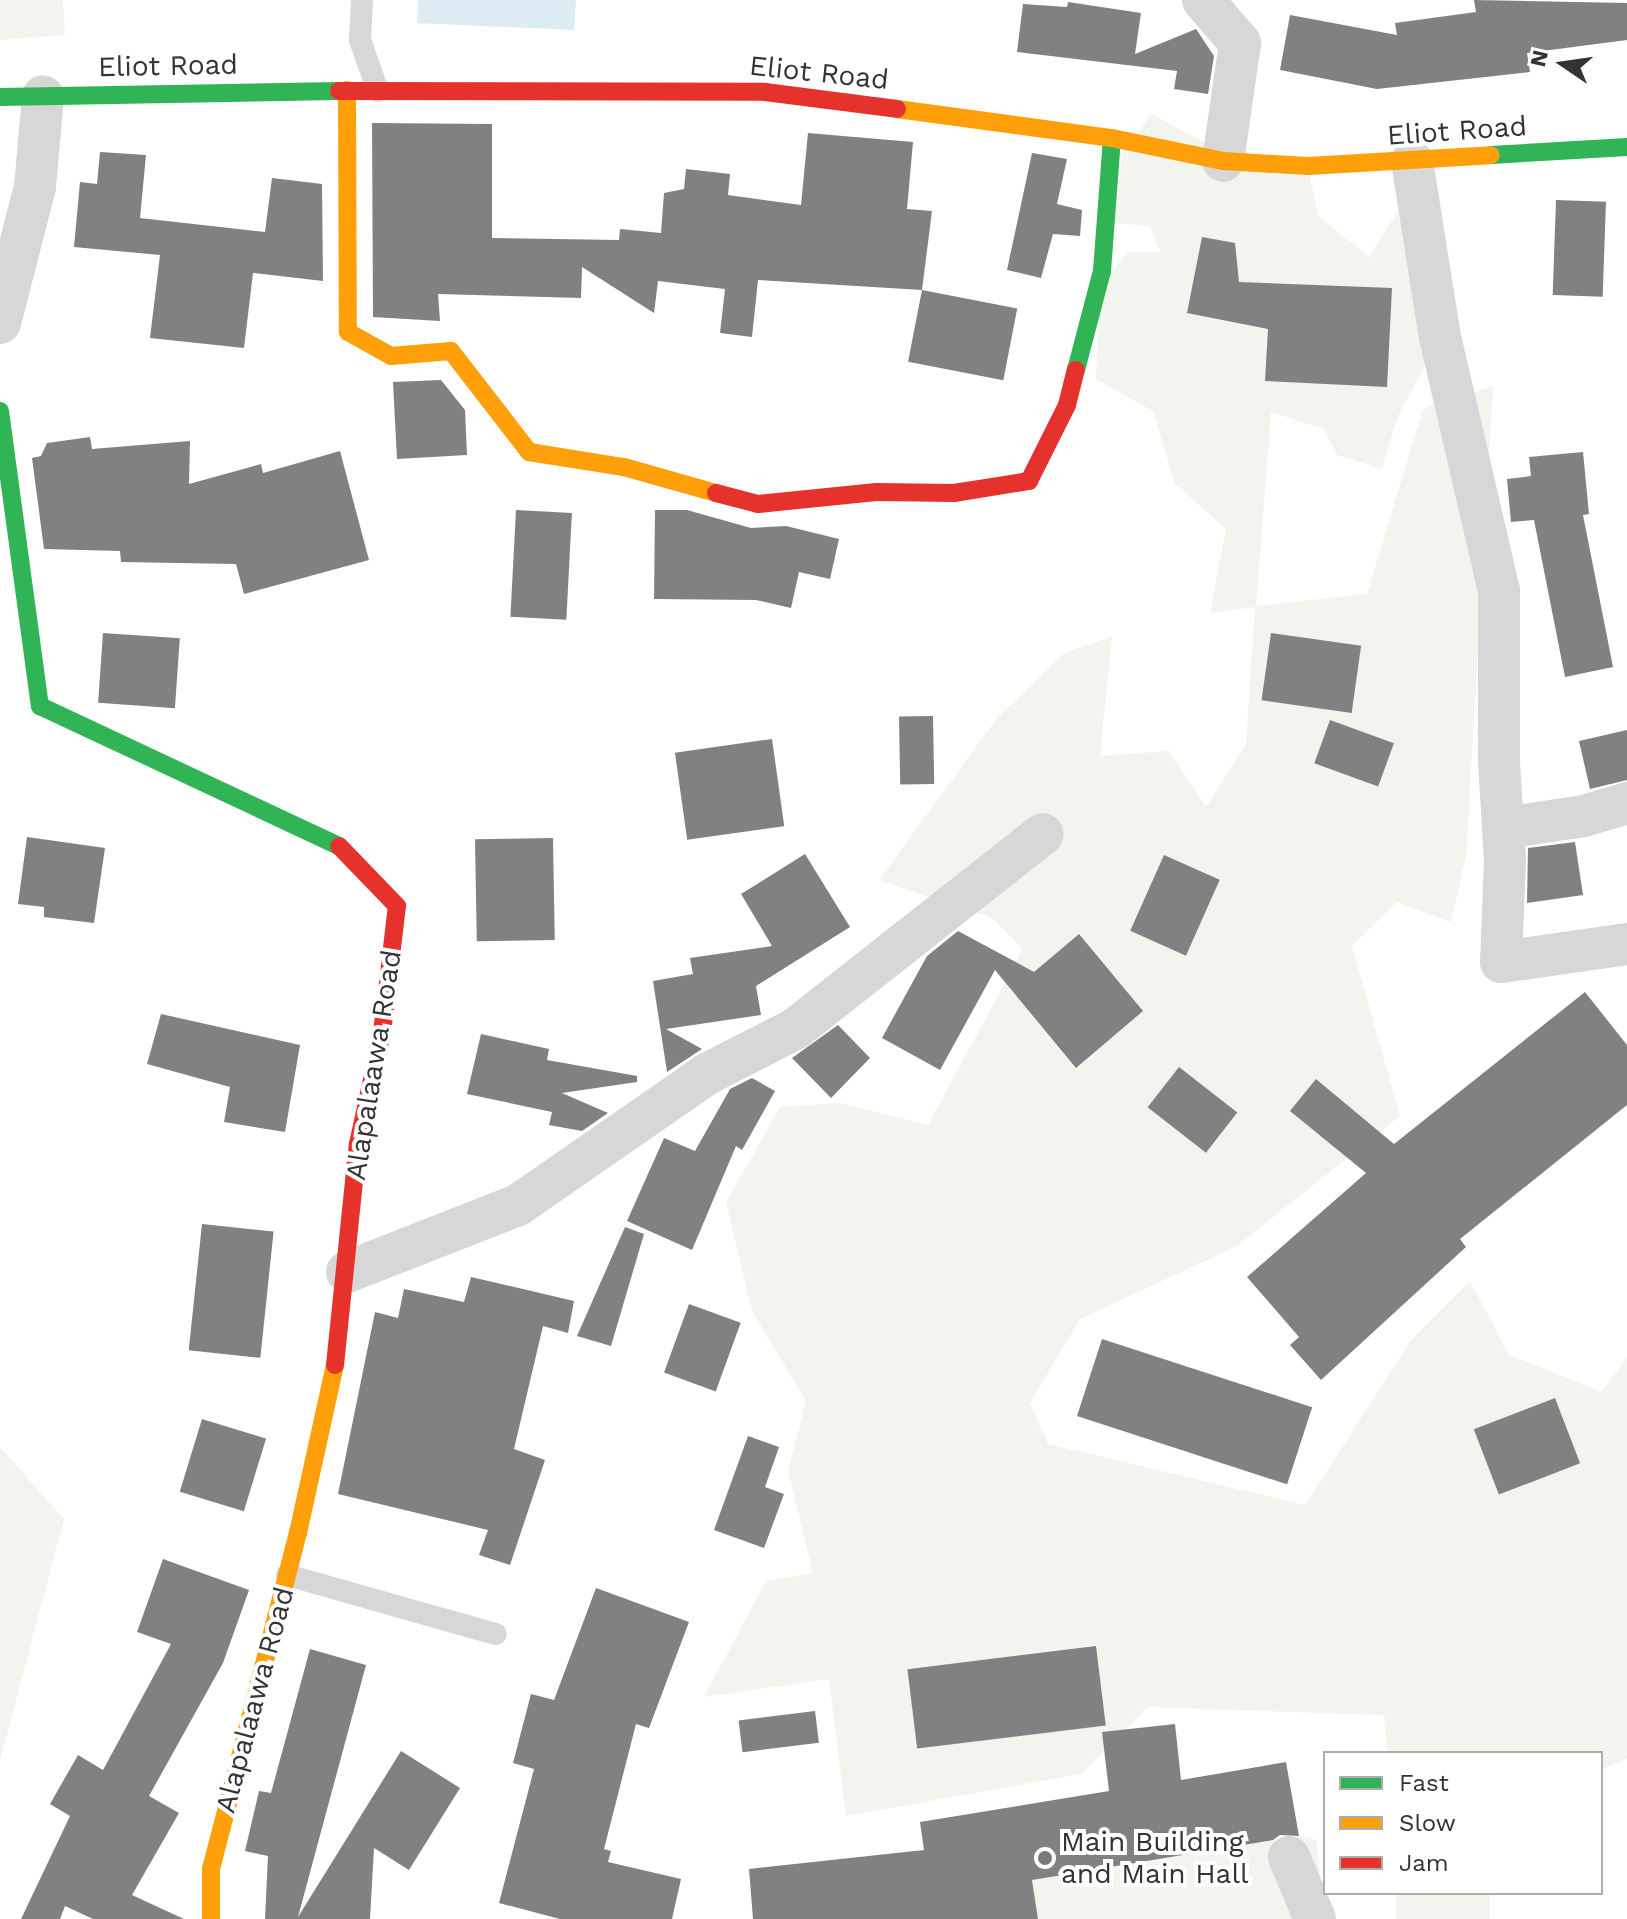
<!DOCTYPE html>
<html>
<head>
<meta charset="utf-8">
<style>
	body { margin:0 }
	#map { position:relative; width:1627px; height:1919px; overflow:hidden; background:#fff; font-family:"Work Sans",sans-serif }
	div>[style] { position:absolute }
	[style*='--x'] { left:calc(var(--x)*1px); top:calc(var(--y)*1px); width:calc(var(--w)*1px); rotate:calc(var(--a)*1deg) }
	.green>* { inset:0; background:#f1f5ed; transform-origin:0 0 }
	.water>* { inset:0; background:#ddebf3 }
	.building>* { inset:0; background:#818181; transform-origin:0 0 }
	.lane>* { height:22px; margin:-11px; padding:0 11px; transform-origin:11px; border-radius:11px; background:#d7d7d7 }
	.street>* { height:42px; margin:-21px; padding:0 21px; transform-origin:21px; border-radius:21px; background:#d7d7d7 }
	.fast>* { height:18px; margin:-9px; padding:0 9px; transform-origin:9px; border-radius:9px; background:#30b455 }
	.slow>* { height:18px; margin:-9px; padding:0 9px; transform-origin:9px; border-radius:9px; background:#ff9f0a }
	.jam>* { height:18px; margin:-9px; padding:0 9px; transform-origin:9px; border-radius:9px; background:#e5322d }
	.dots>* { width:22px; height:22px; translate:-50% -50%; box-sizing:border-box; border:4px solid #fff; border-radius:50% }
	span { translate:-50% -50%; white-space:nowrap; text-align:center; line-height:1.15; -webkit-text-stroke:8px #fff; paint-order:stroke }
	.street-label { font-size:28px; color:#333 }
	.poi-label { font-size:28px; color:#333 }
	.left { translate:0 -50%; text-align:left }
	.legend { position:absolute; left:1323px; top:1751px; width:280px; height:144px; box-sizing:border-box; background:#fff; border:2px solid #adadad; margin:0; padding:10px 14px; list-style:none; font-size:24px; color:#333 }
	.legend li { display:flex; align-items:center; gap:16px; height:40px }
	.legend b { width:40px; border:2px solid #adadad }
	.north { position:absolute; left:1523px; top:24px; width:80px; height:80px; -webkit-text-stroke:6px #fff; paint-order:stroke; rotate:283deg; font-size:22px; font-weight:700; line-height:32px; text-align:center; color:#333 }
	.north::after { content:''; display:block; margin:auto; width:28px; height:36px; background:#333; clip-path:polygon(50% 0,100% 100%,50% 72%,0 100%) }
</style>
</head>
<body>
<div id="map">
	<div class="green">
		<i style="clip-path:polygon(0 0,63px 0,65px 35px,0 40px)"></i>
		<i style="clip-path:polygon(1151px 114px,1207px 144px,1308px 166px,1318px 216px,1369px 257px,1397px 212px,1440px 337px,1397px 418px,1382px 469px,1337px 455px,1324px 429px,1271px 412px,1256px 606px,1367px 594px,1423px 409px,1493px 386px,1466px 856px,1451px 922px,1397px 902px,1352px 946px,1400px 1116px,1237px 1246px,1080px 1319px,1030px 1403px,1048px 1444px,1305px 1505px,1411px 1340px,1470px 1281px,1509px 1355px,1602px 1392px,1627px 1357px,1627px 1759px,1601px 1769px,1601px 1753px,1387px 1753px,1384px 1715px,1148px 1707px,1081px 1774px,846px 1816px,829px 1679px,704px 1697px,766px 1581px,813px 1573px,788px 1471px,806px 1401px,752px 1311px,726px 1202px,780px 1107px,839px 1103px,928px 1125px,1023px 949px,992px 918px,879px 880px,997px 718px,1064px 653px,1112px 637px,1100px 756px,1169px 751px,1206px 807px,1246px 744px,1255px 607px,1210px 613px,1226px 529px,1175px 484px,1153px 411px,1096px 379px,1100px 288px,1127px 252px,1160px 252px,1150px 226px,1114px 223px,1122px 154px)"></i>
		<i style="clip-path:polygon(0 1447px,64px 1519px,0 1761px)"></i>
		<i style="clip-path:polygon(1299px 1836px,1316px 1840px,1325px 1919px,1038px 1919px,1032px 1880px)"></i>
		<i style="left:1396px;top:1893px;width:94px;height:26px"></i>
	</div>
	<div class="water">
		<i style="clip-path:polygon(418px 0,576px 0,574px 30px,417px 23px)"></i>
	</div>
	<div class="building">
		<i style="clip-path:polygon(1474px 0,1627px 3px,1627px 40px,1527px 53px,1530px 72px,1377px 89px,1280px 70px,1290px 15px,1397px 35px,1395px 23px,1476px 12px)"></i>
		<i style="clip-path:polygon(1068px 2px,1141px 13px,1135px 54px,1196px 29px,1214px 56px,1208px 94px,1174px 89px,1177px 71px,1017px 52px,1023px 4px,1067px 7px)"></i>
		<i style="clip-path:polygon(372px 123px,492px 124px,492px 238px,619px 240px,620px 229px,661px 233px,664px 193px,684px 189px,686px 169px,730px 174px,728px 195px,801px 205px,808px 133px,913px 142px,907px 209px,932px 211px,922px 290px,758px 280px,752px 337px,720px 333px,725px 289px,658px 281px,654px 313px,582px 267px,581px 298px,438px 294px,440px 321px,373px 317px)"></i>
		<i style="clip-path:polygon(100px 152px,146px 155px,140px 218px,265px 232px,272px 178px,322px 184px,323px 281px,253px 273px,244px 348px,150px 338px,160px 255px,74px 247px,80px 182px,97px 184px)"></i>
		<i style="clip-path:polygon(1032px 153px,1067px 159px,1057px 204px,1082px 210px,1080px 236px,1053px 234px,1041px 278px,1007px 270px)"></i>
		<i style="left:1556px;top:200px;width:50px;height:95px;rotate:2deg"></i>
		<i style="clip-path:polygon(1202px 237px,1235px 243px,1239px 282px,1392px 288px,1387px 387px,1265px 381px,1268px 329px,1187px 313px)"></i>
		<i style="left:922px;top:290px;width:97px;height:73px;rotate:11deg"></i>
		<i style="clip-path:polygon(441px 380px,465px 410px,467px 455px,397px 459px,393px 382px)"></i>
		<i style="clip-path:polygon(90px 437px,92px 449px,190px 441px,189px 484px,261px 464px,263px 473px,340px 451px,369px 560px,244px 594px,236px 564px,121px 562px,120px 551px,44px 549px,32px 458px,41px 456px,47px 443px)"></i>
		<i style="clip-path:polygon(1583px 452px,1589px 514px,1583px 515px,1613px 667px,1565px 677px,1534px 520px,1511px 522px,1507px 479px,1531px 476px,1529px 457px)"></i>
		<i style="left:516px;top:510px;width:56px;height:107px;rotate:3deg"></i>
		<i style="clip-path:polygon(655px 510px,687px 510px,751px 528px,786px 526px,839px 539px,830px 579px,799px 572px,791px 608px,756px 600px,654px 599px)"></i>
		<i style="left:103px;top:633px;width:77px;height:70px;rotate:4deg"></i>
		<i style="left:1271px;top:633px;width:91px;height:68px;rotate:8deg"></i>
		<i style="left:933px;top:716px;width:68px;height:34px;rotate:89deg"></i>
		<i style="left:1330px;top:720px;width:68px;height:46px;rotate:20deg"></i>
		<i style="clip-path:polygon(1627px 730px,1627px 780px,1590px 789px,1579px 741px)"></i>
		<i style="left:772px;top:739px;width:88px;height:98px;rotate:82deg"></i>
		<i style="clip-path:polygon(27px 837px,105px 848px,94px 923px,44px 917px,44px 907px,18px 904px)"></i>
		<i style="left:553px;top:838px;width:102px;height:78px;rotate:89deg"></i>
		<i style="clip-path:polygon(1575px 842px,1583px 895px,1527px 903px,1528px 848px)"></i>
		<i style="clip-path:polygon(805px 854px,850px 927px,756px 986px,761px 1015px,666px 1029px,702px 1049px,667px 1072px,653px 981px,693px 974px,690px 958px,772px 946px,741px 894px)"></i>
		<i style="left:1164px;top:855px;width:61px;height:83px;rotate:24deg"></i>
		<i style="clip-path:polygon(958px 931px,1034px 972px,1079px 934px,1143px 1011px,1076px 1068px,995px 970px,940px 1070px,882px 1038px,927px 956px)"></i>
		<i style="clip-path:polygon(1585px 992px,1627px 1045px,1627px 1105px,1460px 1239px,1466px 1247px,1321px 1380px,1290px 1345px,1299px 1337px,1247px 1277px,1366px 1173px,1290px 1111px,1316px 1079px,1394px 1144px)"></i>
		<i style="clip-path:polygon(161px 1014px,300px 1045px,285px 1132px,224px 1122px,230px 1087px,147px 1064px)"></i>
		<i style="clip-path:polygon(838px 1025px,870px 1058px,831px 1098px,792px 1058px)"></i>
		<i style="clip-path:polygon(481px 1034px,549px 1049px,547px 1060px,637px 1076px,637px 1082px,562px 1093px,608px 1113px,582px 1131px,549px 1125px,552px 1112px,467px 1094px)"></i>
		<i style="left:1179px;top:1067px;width:74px;height:51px;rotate:38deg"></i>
		<i style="clip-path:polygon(752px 1078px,775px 1091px,742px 1150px,736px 1146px,692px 1250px,627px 1221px,664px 1138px,695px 1151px,730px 1089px)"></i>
		<i style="left:202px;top:1224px;width:72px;height:127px;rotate:6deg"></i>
		<i style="clip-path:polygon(625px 1227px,644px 1234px,611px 1346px,577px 1336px)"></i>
		<i style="clip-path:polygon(471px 1277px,574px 1301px,568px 1333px,543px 1326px,514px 1449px,545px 1460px,510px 1565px,479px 1555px,488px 1530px,338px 1494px,375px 1312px,398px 1318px,404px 1289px,464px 1302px)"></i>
		<i style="left:689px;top:1304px;width:55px;height:73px;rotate:20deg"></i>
		<i style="left:1102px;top:1339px;width:221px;height:81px;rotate:18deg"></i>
		<i style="left:1555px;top:1398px;width:70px;height:87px;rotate:69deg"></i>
		<i style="left:202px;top:1419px;width:67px;height:76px;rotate:17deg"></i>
		<i style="clip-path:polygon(748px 1436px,779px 1447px,765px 1487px,784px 1494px,764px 1548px,714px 1530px)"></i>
		<i style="clip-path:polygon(163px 1559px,249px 1590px,223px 1663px,149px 1796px,179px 1813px,132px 1895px,184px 1919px,93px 1919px,65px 1906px,60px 1919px,21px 1919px,70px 1816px,50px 1804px,78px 1755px,103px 1770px,171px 1644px,137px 1632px)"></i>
		<i style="clip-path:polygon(596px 1588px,689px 1622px,649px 1728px,636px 1724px,604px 1849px,611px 1851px,608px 1862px,681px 1879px,672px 1919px,560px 1919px,499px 1903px,534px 1769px,513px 1763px,531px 1694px,554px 1700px)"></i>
		<i style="left:1096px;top:1646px;width:80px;height:190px;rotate:83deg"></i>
		<i style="clip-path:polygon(310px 1649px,366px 1665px,298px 1917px,401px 1751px,460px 1788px,409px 1870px,374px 1848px,370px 1919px,265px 1919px,268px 1856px,245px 1851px,259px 1791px,271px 1793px)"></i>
		<i style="left:815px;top:1711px;width:32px;height:77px;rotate:83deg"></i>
		<i style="clip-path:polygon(1175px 1724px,1181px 1780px,1286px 1762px,1299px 1836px,1280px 1835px,1273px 1840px,1032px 1880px,1038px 1919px,753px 1919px,749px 1869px,924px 1850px,920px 1822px,1109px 1791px,1102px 1732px)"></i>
	</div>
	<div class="lane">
		<i style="--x:362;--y:0;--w:40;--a:92.9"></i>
		<i style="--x:360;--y:40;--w:54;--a:70.6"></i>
		<i style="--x:287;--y:1575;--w:217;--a:15.8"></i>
	</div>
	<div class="street">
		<i style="--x:1203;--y:0;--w:57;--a:49.3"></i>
		<i style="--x:1240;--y:43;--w:119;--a:98.2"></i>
		<i style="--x:1412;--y:161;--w:178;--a:81"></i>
		<i style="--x:1440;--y:337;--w:260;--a:76.9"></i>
		<i style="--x:1499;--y:590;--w:172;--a:90"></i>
		<i style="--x:1499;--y:762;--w:97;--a:86.5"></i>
		<i style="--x:1505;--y:859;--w:103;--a:92.2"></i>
		<i style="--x:1501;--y:962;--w:127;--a:-8.1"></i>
		<i style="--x:0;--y:323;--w:140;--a:-75.6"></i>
		<i style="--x:35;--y:187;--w:91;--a:-85"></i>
		<i style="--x:1503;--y:828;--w:82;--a:-8.4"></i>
		<i style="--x:1584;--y:816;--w:45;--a:-16.8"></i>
		<i style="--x:347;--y:1272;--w:184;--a:-21.4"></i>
		<i style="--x:518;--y:1205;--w:230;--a:-34.7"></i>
		<i style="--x:707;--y:1074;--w:99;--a:-27.1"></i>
		<i style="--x:795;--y:1029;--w:315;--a:-38.2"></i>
		<i style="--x:1289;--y:1857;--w:67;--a:67.2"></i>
	</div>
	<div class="fast">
		<i style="--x:0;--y:97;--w:339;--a:-1"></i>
		<i style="--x:1491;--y:155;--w:136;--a:-3.4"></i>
		<i style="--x:1076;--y:370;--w:102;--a:-75.3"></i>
		<i style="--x:1102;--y:271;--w:133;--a:-85.7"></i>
		<i style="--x:0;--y:411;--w:298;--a:82.3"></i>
		<i style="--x:40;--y:706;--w:330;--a:25.1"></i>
	</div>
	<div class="slow">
		<i style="--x:347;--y:90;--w:242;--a:89.8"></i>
		<i style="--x:348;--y:332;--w:49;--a:29.2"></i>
		<i style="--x:391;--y:356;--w:60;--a:-4.8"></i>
		<i style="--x:451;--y:351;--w:128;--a:52.3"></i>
		<i style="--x:529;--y:452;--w:96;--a:9"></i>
		<i style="--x:624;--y:467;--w:96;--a:15.8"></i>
		<i style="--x:897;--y:109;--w:217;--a:7.7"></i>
		<i style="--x:1112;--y:138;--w:113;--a:11.7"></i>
		<i style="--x:1223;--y:161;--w:85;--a:3.4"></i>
		<i style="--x:1308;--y:166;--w:183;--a:-3.4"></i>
		<i style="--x:211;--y:1919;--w:50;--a:-90"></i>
		<i style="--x:211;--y:1869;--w:347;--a:-75.5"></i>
		<i style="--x:298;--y:1533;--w:172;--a:-77.6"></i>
	</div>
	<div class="jam">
		<i style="--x:339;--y:91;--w:426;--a:0.1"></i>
		<i style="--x:765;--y:92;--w:133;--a:7.3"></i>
		<i style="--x:716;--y:493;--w:43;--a:14.7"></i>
		<i style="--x:758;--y:504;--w:119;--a:-5.8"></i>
		<i style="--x:876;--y:492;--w:78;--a:0.7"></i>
		<i style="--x:954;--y:493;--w:76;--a:-9.1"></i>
		<i style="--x:1029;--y:481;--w:85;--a:-63.4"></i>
		<i style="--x:1067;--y:405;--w:36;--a:-76"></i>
		<i style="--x:335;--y:1365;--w:222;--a:-84.1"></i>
		<i style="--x:358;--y:1144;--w:114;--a:-77.8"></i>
		<i style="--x:382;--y:1033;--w:128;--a:-83.3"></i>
		<i style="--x:397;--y:906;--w:83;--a:-134"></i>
	</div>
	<div class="dots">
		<i style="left:1045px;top:1858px;background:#7a7a7a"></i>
	</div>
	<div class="street-label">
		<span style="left:168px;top:66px;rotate:-1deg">Eliot Road</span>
		<span style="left:819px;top:73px;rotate:6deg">Eliot Road</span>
		<span style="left:1457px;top:131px;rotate:-4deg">Eliot Road</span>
		<span style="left:374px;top:1065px;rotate:-81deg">Alapalaawa Road</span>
		<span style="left:255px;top:1700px;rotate:-75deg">Alapalaawa Road</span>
	</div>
	<div class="poi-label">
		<span class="left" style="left:1061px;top:1858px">Main Building<br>and Main Hall</span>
	</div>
	<ul class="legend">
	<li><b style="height:10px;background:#30b455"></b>Fast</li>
	<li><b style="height:10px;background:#ff9f0a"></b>Slow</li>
	<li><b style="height:10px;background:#e5322d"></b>Jam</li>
	</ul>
	<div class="north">N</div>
</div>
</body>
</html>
